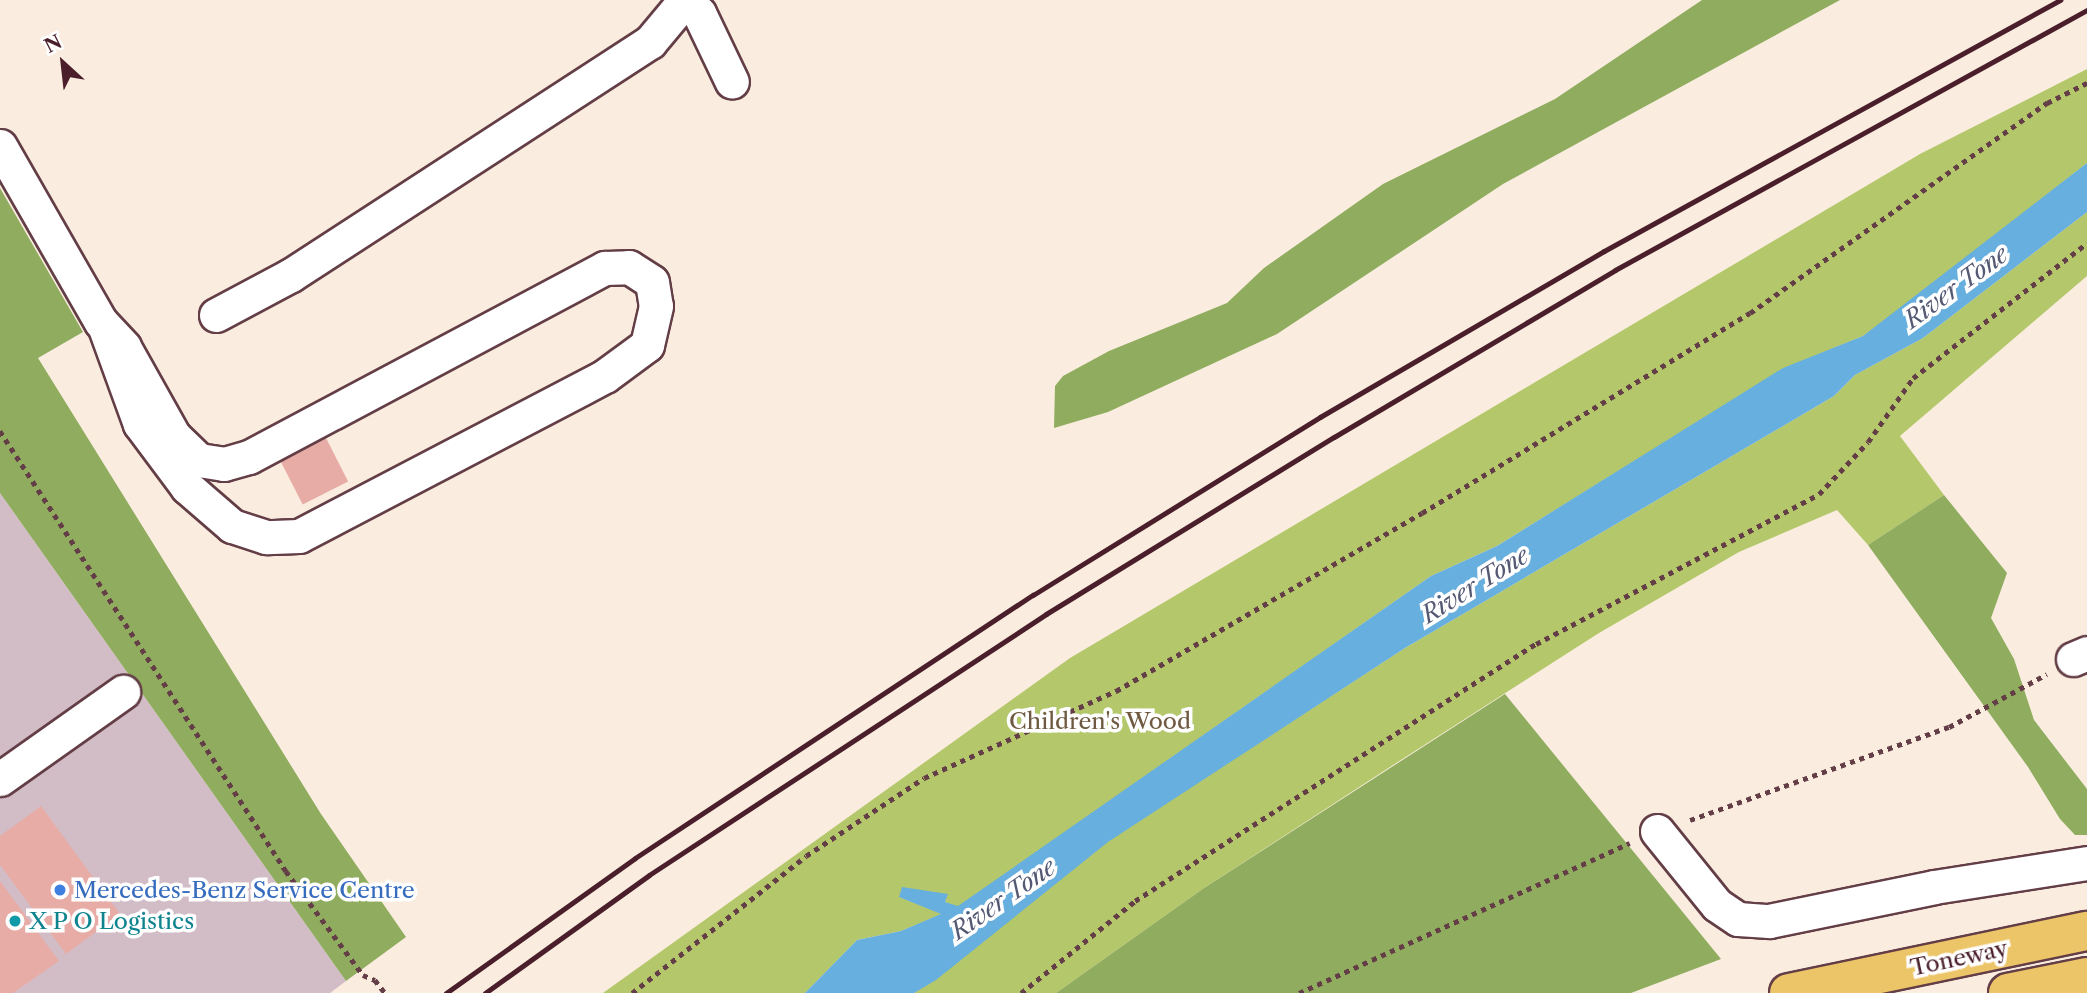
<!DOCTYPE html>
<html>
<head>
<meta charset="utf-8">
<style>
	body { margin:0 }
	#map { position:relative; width:2087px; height:993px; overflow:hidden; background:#faeddf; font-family:"Libre Caslon Text",serif }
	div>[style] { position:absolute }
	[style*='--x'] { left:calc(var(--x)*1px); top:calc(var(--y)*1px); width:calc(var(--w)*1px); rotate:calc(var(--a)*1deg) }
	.industrial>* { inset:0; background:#d2bdc7 }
	.green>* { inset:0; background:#b4c86b }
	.forest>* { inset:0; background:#8fac5f }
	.water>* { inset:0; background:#66afde }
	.building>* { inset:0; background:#e8aca6; transform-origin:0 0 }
	.path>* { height:4.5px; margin-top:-2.25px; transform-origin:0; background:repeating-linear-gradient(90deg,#643e46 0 5px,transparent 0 10px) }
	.roads { filter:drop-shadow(2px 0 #643e46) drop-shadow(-2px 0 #643e46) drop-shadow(0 2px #643e46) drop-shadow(0 -2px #643e46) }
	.minor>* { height:33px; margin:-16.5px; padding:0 16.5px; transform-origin:16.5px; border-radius:16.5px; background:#fff }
	.major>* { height:38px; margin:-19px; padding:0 19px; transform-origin:19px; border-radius:19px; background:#edc569 }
	.rail>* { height:5px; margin:-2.5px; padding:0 2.5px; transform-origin:2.5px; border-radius:2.5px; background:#4a1f2b }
	.dots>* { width:19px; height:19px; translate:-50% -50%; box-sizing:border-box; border:4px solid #fff; border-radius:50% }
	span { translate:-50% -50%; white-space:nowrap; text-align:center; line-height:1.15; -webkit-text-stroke:7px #fff; paint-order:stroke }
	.park-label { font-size:23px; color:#6f5a41 }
	.shop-label { font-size:23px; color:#366cbe }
	.left { translate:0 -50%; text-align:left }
	.culture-label { font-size:23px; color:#0d838f }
	.street-label { font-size:23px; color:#4a1f2b }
	.water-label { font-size:24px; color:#555973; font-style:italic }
	.north { position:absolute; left:28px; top:28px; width:70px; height:70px; -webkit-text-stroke:5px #fff; paint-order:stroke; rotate:333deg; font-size:19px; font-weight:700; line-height:28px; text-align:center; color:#4a1f2b }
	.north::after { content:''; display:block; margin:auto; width:24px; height:32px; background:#4a1f2b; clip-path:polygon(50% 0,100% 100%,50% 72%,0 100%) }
</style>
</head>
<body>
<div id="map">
	<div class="industrial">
		<i style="clip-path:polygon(0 493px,346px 981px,330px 993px,0 993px)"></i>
	</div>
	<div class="green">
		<i style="clip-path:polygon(2087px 69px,2087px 163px,1910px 303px,1863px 336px,1783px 369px,1497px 546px,1431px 576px,958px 907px,945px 902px,947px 894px,900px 897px,942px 914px,901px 931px,857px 940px,805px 993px,603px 993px,1070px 658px,1920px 154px)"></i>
		<i style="clip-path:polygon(2087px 212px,2087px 276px,1900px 436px,1944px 495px,1868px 545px,1837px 510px,1739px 552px,1599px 633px,1390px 767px,1204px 888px,1056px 993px,914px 993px,1108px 841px,1405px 648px,1834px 396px,1855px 375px,1923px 338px)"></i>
	</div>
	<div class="forest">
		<i style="clip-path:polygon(1702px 0,1840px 0,1503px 184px,1277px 334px,1108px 412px,1054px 428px,1055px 386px,1063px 376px,1109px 351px,1227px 303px,1264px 268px,1383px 184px,1555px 99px)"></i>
		<i style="clip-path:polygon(0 188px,83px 332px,38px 358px,321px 814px,406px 937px,346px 981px,0 493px)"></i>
		<i style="clip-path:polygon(1944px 495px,2007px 573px,1991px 618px,2014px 659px,2034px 720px,2087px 789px,2087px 835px,2075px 835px,2060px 819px,2028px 767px,1868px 545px)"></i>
		<i style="clip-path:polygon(1505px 694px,1721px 959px,1631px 993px,1056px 993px,1204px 888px)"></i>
	</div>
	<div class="water">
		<i style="clip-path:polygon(2087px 163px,2087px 212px,1923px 338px,1855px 375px,1834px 396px,1405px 648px,1108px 842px,936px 980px,914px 993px,805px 993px,857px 940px,901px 931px,941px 914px,899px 897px,902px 887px,948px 894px,945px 902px,958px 906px,1431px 576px,1497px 546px,1783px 368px,1863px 336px)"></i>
	</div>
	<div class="building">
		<i style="left:325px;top:436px;width:51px;height:51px;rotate:63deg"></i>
		<i style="clip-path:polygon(41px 806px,120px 914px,66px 954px,0 865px,0 836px)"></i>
		<i style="clip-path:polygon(0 881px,59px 961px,13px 993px,0 993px)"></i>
	</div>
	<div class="path">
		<i style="--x:0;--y:431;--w:525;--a:56.98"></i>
		<i style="--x:286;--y:871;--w:129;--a:53.5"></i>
		<i style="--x:363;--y:975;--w:13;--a:23"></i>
		<i style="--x:375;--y:980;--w:16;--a:52"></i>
		<i style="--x:1690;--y:820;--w:275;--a:-19.8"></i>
		<i style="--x:1949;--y:727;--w:111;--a:-28.4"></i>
		<i style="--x:632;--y:993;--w:221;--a:-38.2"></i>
		<i style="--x:806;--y:856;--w:141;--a:-33.5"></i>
		<i style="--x:924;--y:778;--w:211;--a:-24.4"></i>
		<i style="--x:1116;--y:691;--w:354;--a:-30.2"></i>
		<i style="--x:1422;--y:513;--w:384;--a:-31.4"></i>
		<i style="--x:1750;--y:313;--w:364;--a:-35.3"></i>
		<i style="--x:2047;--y:103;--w:45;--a:-26.6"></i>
		<i style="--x:1021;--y:993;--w:146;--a:-38.9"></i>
		<i style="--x:1135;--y:901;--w:476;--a:-32.7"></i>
		<i style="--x:1536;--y:644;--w:320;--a:-27.9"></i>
		<i style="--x:1819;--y:494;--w:71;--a:-46.7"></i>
		<i style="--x:1868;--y:442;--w:78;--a:-54.9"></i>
		<i style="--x:1913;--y:378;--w:220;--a:-37.8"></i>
		<i style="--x:1299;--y:993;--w:363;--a:-24.4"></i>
	</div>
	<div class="roads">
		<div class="minor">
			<i style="--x:685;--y:0;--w:19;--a:43"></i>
			<i style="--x:699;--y:13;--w:76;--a:64.4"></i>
			<i style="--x:0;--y:146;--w:203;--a:60.2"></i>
			<i style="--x:101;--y:322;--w:34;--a:47"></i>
			<i style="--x:124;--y:347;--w:102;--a:60.7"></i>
			<i style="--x:174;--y:436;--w:35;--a:44"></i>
			<i style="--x:199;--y:460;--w:25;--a:9"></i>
			<i style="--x:224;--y:464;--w:26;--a:-16"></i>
			<i style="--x:249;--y:457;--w:403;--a:-28"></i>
			<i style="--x:605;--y:268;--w:24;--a:-2"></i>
			<i style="--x:629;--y:267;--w:27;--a:33"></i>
			<i style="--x:652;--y:282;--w:24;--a:81"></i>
			<i style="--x:656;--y:306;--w:40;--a:103"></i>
			<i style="--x:647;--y:345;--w:52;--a:143.6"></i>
			<i style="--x:605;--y:376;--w:345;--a:152.4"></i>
			<i style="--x:299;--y:536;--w:33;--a:178"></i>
			<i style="--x:266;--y:537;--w:36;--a:-162"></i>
			<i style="--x:232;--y:526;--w:60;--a:-139.1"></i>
			<i style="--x:187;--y:487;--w:79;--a:-126.7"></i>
			<i style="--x:140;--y:424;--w:102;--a:-110"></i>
			<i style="--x:216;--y:315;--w:85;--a:-28.1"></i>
			<i style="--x:291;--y:275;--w:428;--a:-33"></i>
			<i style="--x:650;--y:42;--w:55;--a:-50.2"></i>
			<i style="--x:2073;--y:659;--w:15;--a:-23"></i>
			<i style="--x:0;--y:779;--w:151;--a:-35.3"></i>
			<i style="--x:1657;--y:831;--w:95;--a:51"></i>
			<i style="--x:1717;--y:905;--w:25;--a:34"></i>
			<i style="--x:1738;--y:919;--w:31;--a:4"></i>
			<i style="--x:1769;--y:921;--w:168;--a:-11.6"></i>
			<i style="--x:1934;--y:887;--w:155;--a:-8.9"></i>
		</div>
		<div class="major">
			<i style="--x:1789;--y:993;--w:304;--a:-11.8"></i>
			<i style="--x:2008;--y:993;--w:81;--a:-11.4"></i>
		</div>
	</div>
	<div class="rail">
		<i style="--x:446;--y:993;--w:232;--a:-35.5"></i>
		<i style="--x:635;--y:858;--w:477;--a:-33.5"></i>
		<i style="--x:1033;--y:595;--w:338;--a:-31.8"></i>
		<i style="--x:1320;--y:417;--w:329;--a:-30.3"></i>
		<i style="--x:1604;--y:251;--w:521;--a:-28.83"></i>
		<i style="--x:485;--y:993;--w:202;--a:-35.7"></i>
		<i style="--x:649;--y:875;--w:475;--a:-33.3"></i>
		<i style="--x:1046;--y:614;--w:338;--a:-31.6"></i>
		<i style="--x:1334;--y:437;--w:327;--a:-30.7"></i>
		<i style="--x:1615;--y:270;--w:539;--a:-28.85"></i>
	</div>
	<div class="dots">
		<i style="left:60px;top:890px;background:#3f7fe0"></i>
		<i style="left:15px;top:921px;background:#0f9aa8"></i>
	</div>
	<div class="park-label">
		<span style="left:1100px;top:721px">Children's Wood</span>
	</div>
	<div class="shop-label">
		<span class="left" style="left:74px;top:890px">Mercedes-Benz Service Centre</span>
	</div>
	<div class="culture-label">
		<span class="left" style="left:29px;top:921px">X P O Logistics</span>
	</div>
	<div class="street-label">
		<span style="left:1959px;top:958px;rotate:-12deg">Toneway</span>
	</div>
	<div class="water-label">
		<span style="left:1956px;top:287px;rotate:-36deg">River Tone</span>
		<span style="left:1475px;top:585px;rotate:-32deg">River Tone</span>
		<span style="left:1003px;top:899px;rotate:-35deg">River Tone</span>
	</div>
	<div class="north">N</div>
</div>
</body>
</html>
